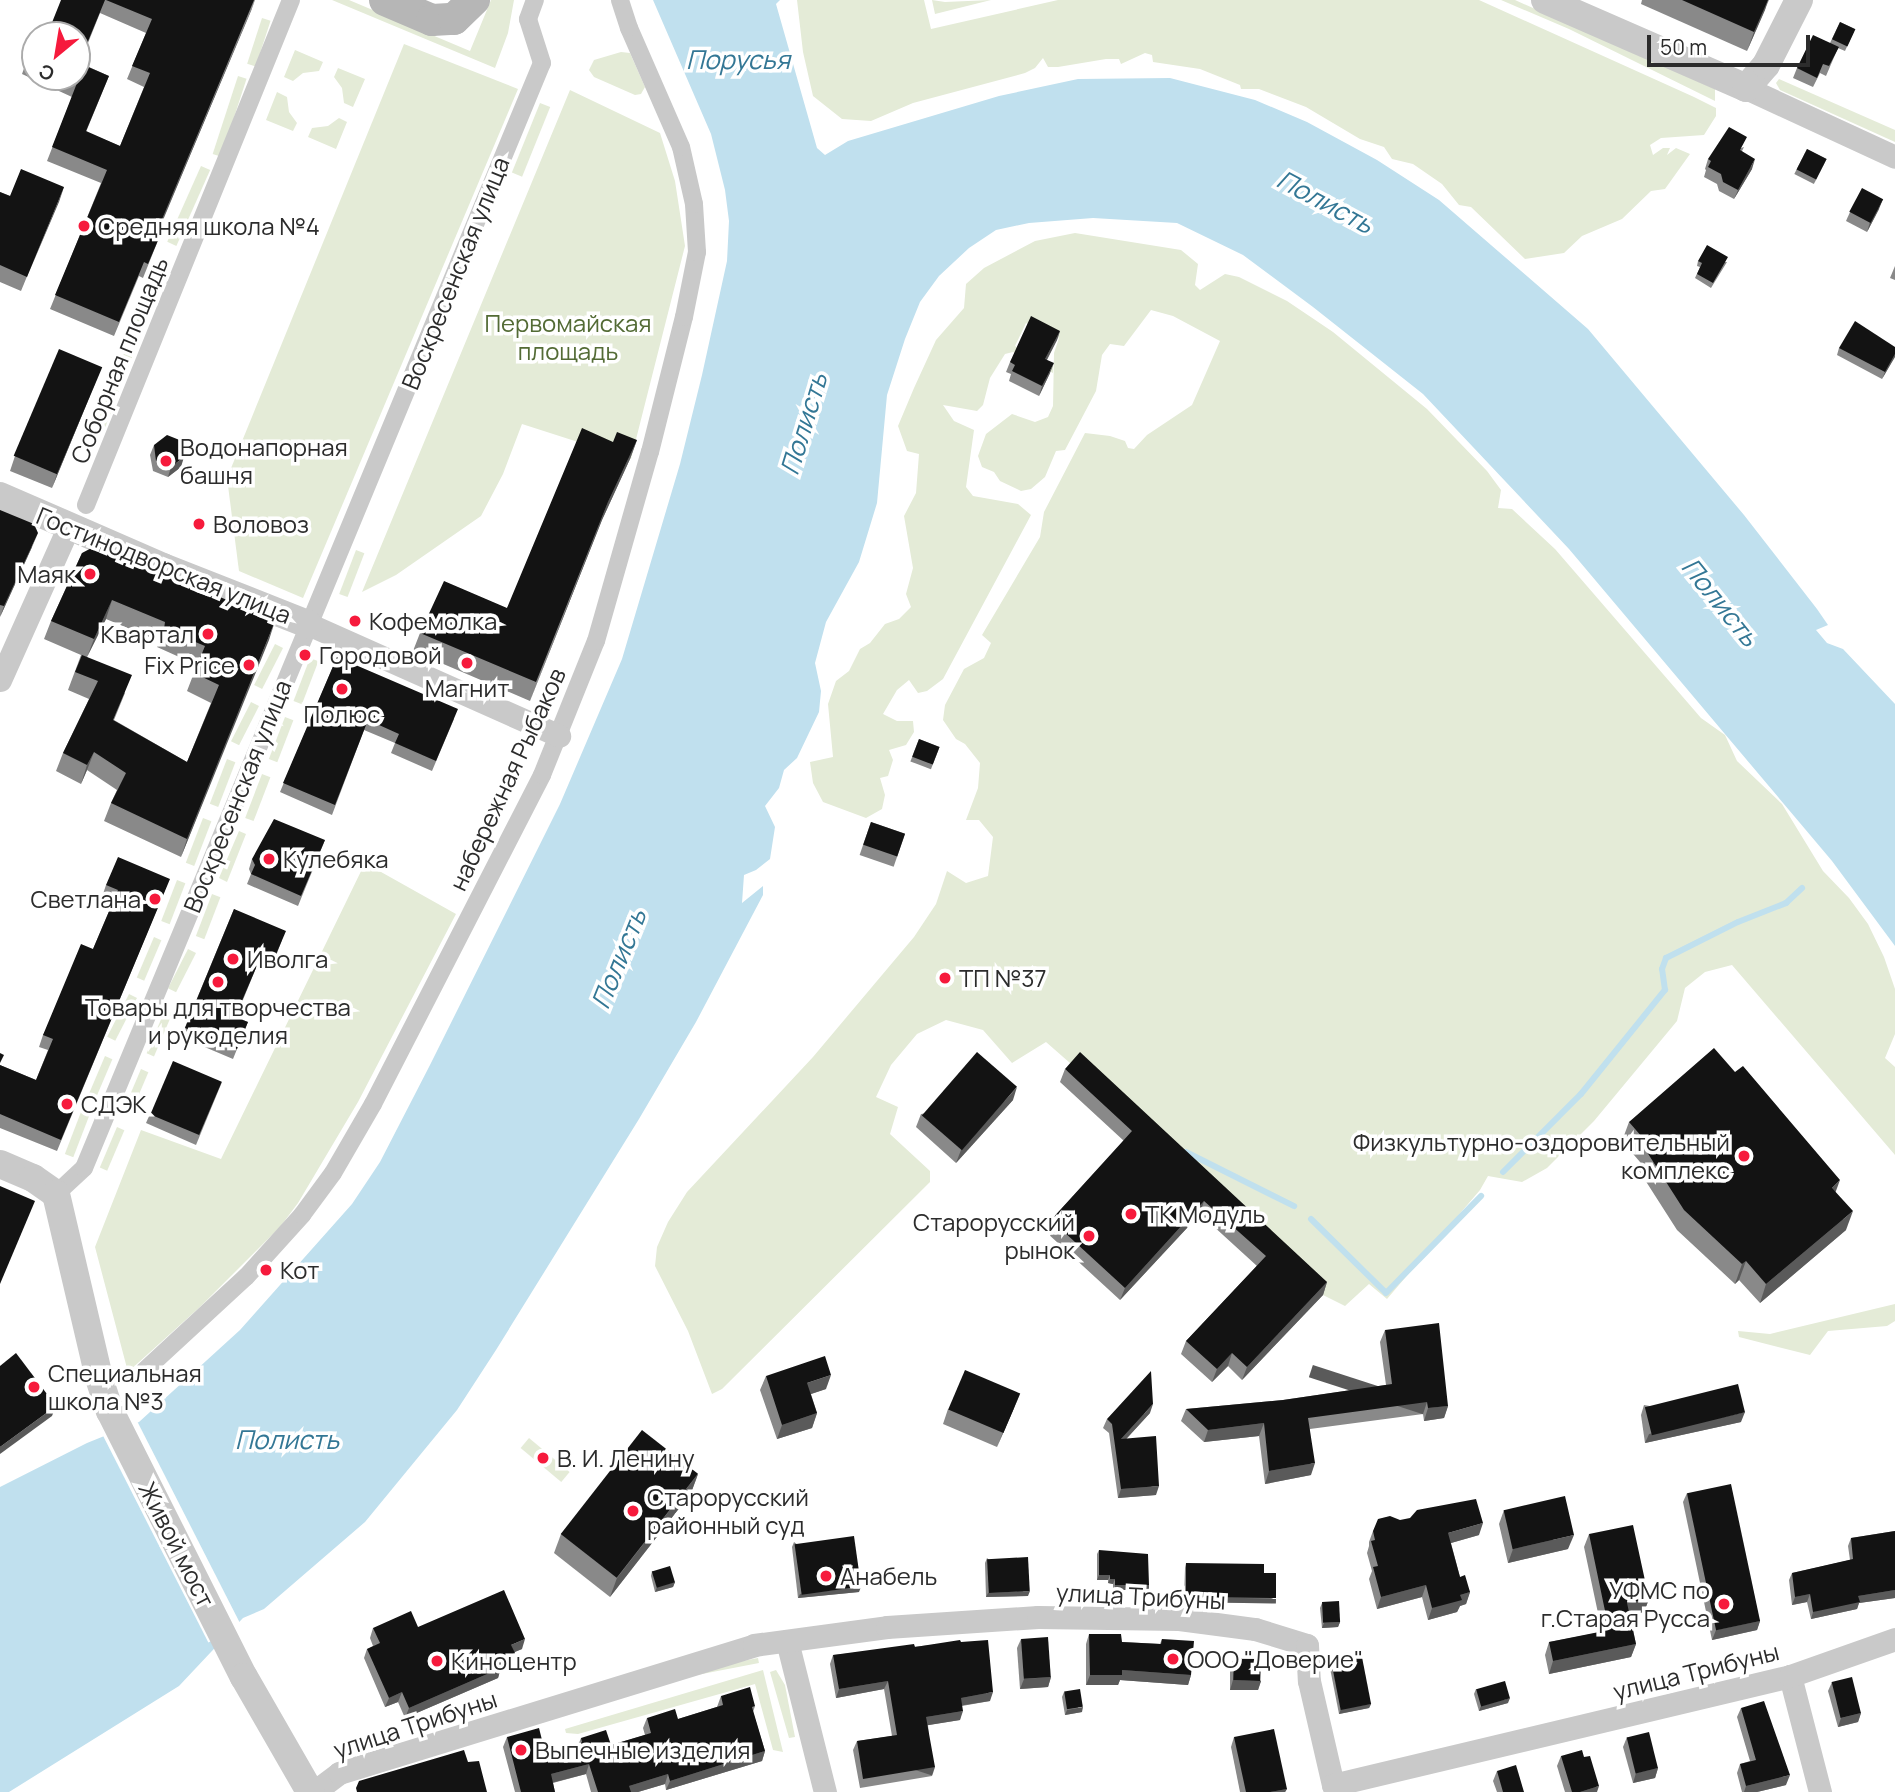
<!DOCTYPE html>
<html>
<head>
<meta charset="utf-8">
<style>
	body { margin:0 }
	#map { position:relative; width:1895px; height:1792px; overflow:hidden; background:#fff; font-family:Manrope,sans-serif }
	div>[style] { position:absolute }
	[style*='--x'] { left:calc(var(--x)*1px); top:calc(var(--y)*1px); width:calc(var(--w)*1px); rotate:calc(var(--a)*1deg) }
	.green>* { inset:0; background:#e4ebd7; transform-origin:0 0 }
	.water>* { inset:0; background:#c0e0ee }
	.pier>* { inset:0; background:#fff; transform-origin:0 0 }
	.stream>* { height:6px; margin:-3px; padding:0 3px; transform-origin:3px; border-radius:3px; background:#c0e0ee }
	.pedestrian>* { height:18px; margin:-9px; padding:0 9px; transform-origin:9px; border-radius:9px; background:#c9c9c9 }
	.minor>* { height:23px; margin:-11.5px; padding:0 11.5px; transform-origin:11.5px; border-radius:11.5px; background:#c9c9c9 }
	.tertiary>* { height:28px; margin:-14px; padding:0 14px; transform-origin:14px; border-radius:14px; background:#c9c9c9 }
	.secondary>* { height:32px; margin:-16px; padding:0 16px; transform-origin:16px; border-radius:16px; background:#b6b6b6 }
	.wall>* { inset:0; background:#898989; transform-origin:0 0 }
	.shaded-wall>* { inset:0; background:#5a5a5a; transform-origin:0 0 }
	.building>* { inset:0; background:#131313; transform-origin:0 0 }
	.dots>* { width:19px; height:19px; translate:-50% -50%; box-sizing:border-box; border:4px solid #fff; border-radius:50% }
	span { translate:-50% -50%; white-space:nowrap; text-align:center; line-height:1.15; -webkit-text-stroke:7px #fff; paint-order:stroke }
	.poi-label { font-size:24px; color:#2c2c2c }
	.left { translate:0 -50%; text-align:left }
	.right { translate:-100% -50%; text-align:right }
	.street-label { font-size:24px; color:#2c2c2c }
	.park-label { font-size:24px; color:#536b35 }
	.water-label { font-size:26px; color:#337795; font-style:italic }
	.north { position:absolute; left:21px; top:21px; width:70px; height:70px; box-sizing:border-box; background:#fff; border:2px solid #ababab; border-radius:50%; rotate:210deg; font-size:19px; font-weight:700; line-height:28px; text-align:center; color:#2c2c2c }
	.north::after { content:''; display:block; margin:auto; width:24px; height:32px; background:#f61a3c; clip-path:polygon(50% 0,100% 100%,50% 72%,0 100%) }
	.scale { position:absolute; left:1647px; top:35px; width:163px; height:32px; box-sizing:border-box; border:4px solid #2c2c2c; border-top:0; padding-left:9px; font-size:21px; line-height:24px; white-space:nowrap; color:#2c2c2c; -webkit-text-stroke:5px #fff; paint-order:stroke }
</style>
</head>
<body>
<div id="map">
	<div class="green">
		<i style="clip-path:polygon(332px 0,349px 0,470px 51px,491px 0,514px 0,508px 33px,495px 68px)"></i>
		<i style="clip-path:polygon(797px 0,924px 0,931px 29px,1058px 0,1479px 0,1694px 97px,1716px 108px,1716px 116px,1704px 135px,1661px 138px,1650px 145px,1653px 155px,1663px 148px,1670px 148px,1667px 155px,1676px 148px,1690px 154px,1665px 189px,1651px 191px,1622px 219px,1582px 236px,1564px 253px,1525px 259px,1471px 207px,1459px 205px,1442px 184px,1413px 164px,1392px 159px,1384px 147px,1360px 139px,1306px 107px,1259px 89px,1241px 89px,1240px 85px,1200px 69px,1153px 62px,1152px 55px,1145px 53px,1121px 64px,1119px 59px,1106px 59px,1058px 67px,1048px 67px,1043px 58px,1035px 68px,1025px 73px,913px 103px,871px 121px,842px 119px,813px 96px,803px 52px)"></i>
		<i style="clip-path:polygon(932px 0,945px 2px,991px 0,935px 14px)"></i>
		<i style="clip-path:polygon(1501px 0,1515px 0,1715px 89px,1715px 101px,1569px 29px)"></i>
		<i style="left:262px;top:18px;width:9px;height:48px;rotate:18deg"></i>
		<i style="clip-path:polygon(404px 44px,518px 89px,303px 598px,239px 571px,227px 478px)"></i>
		<i style="clip-path:polygon(295px 50px,323px 62px,319px 71px,303px 73px,293px 81px,284px 77px)"></i>
		<i style="clip-path:polygon(621px 52px,630px 53px,645px 87px,641px 94px,635px 95px,594px 77px,589px 70px,594px 60px)"></i>
		<i style="clip-path:polygon(338px 68px,365px 79px,353px 107px,344px 103px,342px 88px,334px 77px)"></i>
		<i style="left:238px;top:76px;width:9px;height:82px;rotate:18deg"></i>
		<i style="clip-path:polygon(1779px 79px,1895px 130px,1895px 142px,1780px 90px,1776px 83px)"></i>
		<i style="clip-path:polygon(570px 90px,660px 133px,675px 181px,685px 246px,631px 459px,522px 424px,503px 474px,481px 516px,396px 575px,362px 592px)"></i>
		<i style="clip-path:polygon(277px 92px,287px 97px,289px 112px,297px 123px,293px 131px,266px 120px)"></i>
		<i style="left:540px;top:103px;width:11px;height:75px;rotate:22deg"></i>
		<i style="clip-path:polygon(339px 118px,347px 122px,336px 149px,308px 137px,312px 128px,328px 126px)"></i>
		<i style="left:201px;top:166px;width:10px;height:83px;rotate:24deg"></i>
		<i style="clip-path:polygon(1075px 233px,1181px 250px,1198px 264px,1195px 285px,1200px 290px,1225px 274px,1239px 277px,1287px 301px,1333px 332px,1427px 409px,1487px 471px,1501px 490px,1498px 508px,1512px 509px,1555px 549px,1701px 718px,1725px 735px,1737px 761px,1782px 804px,1823px 871px,1849px 898px,1868px 924px,1884px 957px,1895px 989px,1895px 1034px,1885px 1058px,1895px 1067px,1895px 1155px,1732px 965px,1705px 972px,1685px 988px,1677px 1021px,1594px 1121px,1547px 1168px,1522px 1182px,1488px 1176px,1480px 1190px,1387px 1299px,1369px 1284px,1345px 1306px,1323px 1295px,1259px 1246px,1245px 1255px,1262px 1237px,1128px 1144px,1112px 1129px,1127px 1113px,1046px 1042px,1012px 1063px,983px 1030px,946px 1020px,917px 1034px,891px 1065px,876px 1097px,898px 1107px,890px 1134px,930px 1171px,930px 1182px,722px 1389px,712px 1394px,688px 1331px,655px 1266px,657px 1247px,668px 1222px,687px 1192px,813px 1057px,914px 937px,936px 904px,947px 871px,966px 883px,988px 876px,993px 837px,979px 820px,966px 820px,978px 788px,980px 763px,965px 744px,956px 739px,943px 720px,945px 705px,964px 669px,984px 658px,991px 643px,982px 635px,1040px 537px,1044px 512px,1085px 433px,1110px 436px,1125px 441px,1128px 448px,1134px 449px,1147px 435px,1192px 405px,1220px 341px,1173px 316px,1151px 310px,1124px 346px,1110px 344px,1102px 355px,1096px 391px,1065px 450px,1056px 451px,1045px 477px,1031px 489px,1021px 491px,1000px 481px,994px 472px,982px 467px,978px 456px,986px 434px,1012px 414px,1035px 422px,1048px 417px,1053px 406px,1054px 353px,1059px 338px,1026px 323px,1015px 346px,1053px 366px,1053px 373px,1013px 352px,1005px 354px,990px 378px,983px 405px,977px 411px,943px 405px,954px 421px,974px 430px,966px 487px,973px 496px,1018px 504px,1031px 515px,943px 679px,927px 691px,918px 693px,909px 680px,897px 690px,883px 714px,897px 721px,913px 721px,914px 732px,906px 745px,889px 750px,893px 760px,888px 776px,880px 778px,885px 795px,882px 809px,866px 818px,823px 802px,813px 783px,810px 762px,833px 757px,828px 704px,836px 681px,849px 671px,860px 649px,870px 643px,885px 624px,899px 619px,911px 607px,906px 594px,913px 568px,904px 516px,916px 493px,919px 454px,907px 451px,898px 426px,914px 388px,936px 340px,964px 308px,966px 284px,984px 268px,1035px 241px)"></i>
		<i style="left:148px;top:294px;width:10px;height:42px;rotate:24deg"></i>
		<i style="left:126px;top:348px;width:9px;height:81px;rotate:21deg"></i>
		<i style="left:356px;top:550px;width:9px;height:47px;rotate:21deg"></i>
		<i style="left:275px;top:644px;width:9px;height:46px;rotate:27deg"></i>
		<i style="left:310px;top:658px;width:9px;height:46px;rotate:21deg"></i>
		<i style="left:251px;top:702px;width:9px;height:44px;rotate:27deg"></i>
		<i style="left:285px;top:717px;width:9px;height:45px;rotate:21deg"></i>
		<i style="left:227px;top:759px;width:9px;height:48px;rotate:21deg"></i>
		<i style="left:262px;top:774px;width:9px;height:47px;rotate:21deg"></i>
		<i style="left:203px;top:818px;width:9px;height:48px;rotate:21deg"></i>
		<i style="clip-path:polygon(239px 831px,246px 834px,227px 882px,219px 878px)"></i>
		<i style="clip-path:polygon(365px 863px,456px 914px,358px 1102px,298px 1203px,280px 1227px,201px 1306px,128px 1372px,95px 1247px,141px 1130px,221px 1159px)"></i>
		<i style="left:177px;top:880px;width:9px;height:44px;rotate:21deg"></i>
		<i style="left:212px;top:894px;width:9px;height:45px;rotate:21deg"></i>
		<i style="left:154px;top:937px;width:8px;height:44px;rotate:23deg"></i>
		<i style="left:188px;top:949px;width:9px;height:44px;rotate:27deg"></i>
		<i style="left:129px;top:994px;width:9px;height:48px;rotate:27deg"></i>
		<i style="left:165px;top:1010px;width:8px;height:47px;rotate:23deg"></i>
		<i style="left:105px;top:1056px;width:8px;height:44px;rotate:23deg"></i>
		<i style="left:141px;top:1069px;width:8px;height:44px;rotate:23deg"></i>
		<i style="left:81px;top:1112px;width:9px;height:45px;rotate:21deg"></i>
		<i style="left:117px;top:1127px;width:8px;height:44px;rotate:23deg"></i>
		<i style="clip-path:polygon(1895px 1304px,1895px 1321px,1887px 1326px,1828px 1331px,1810px 1355px,1739px 1337px,1738px 1331px,1770px 1334px)"></i>
		<i style="left:529px;top:1438px;width:53px;height:13px;rotate:40deg"></i>
		<i style="left:758px;top:1658px;width:5px;height:212px;rotate:79deg"></i>
		<i style="clip-path:polygon(763px 1670px,783px 1752px,773px 1750px,755px 1684px,578px 1734px,566px 1733px,565px 1729px)"></i>
		<i style="clip-path:polygon(776px 1670px,785px 1685px,795px 1737px,789px 1738px,770px 1672px)"></i>
	</div>
	<div class="water">
		<i style="clip-path:polygon(653px 0,780px 0,776px 4px,817px 148px,825px 155px,848px 141px,999px 96px,1078px 79px,1170px 78px,1255px 100px,1307px 122px,1377px 160px,1439px 200px,1588px 329px,1744px 515px,1817px 609px,1828px 625px,1816px 630px,1827px 643px,1843px 649px,1895px 704px,1895px 946px,1832px 861px,1569px 549px,1423px 394px,1313px 307px,1243px 255px,1177px 223px,1093px 218px,1029px 223px,996px 230px,969px 248px,939px 276px,920px 302px,905px 339px,887px 395px,877px 503px,859px 562px,826px 622px,815px 663px,821px 691px,819px 712px,797px 758px,784px 770px,779px 788px,765px 806px,775px 827px,770px 859px,756px 870px,744px 875px,742px 903px,763px 886px,763px 895px,696px 1022px,639px 1119px,496px 1350px,457px 1410px,365px 1522px,264px 1609px,243px 1618px,179px 1686px,9px 1792px,0 1792px,0 1487px,87px 1443px,139px 1422px,240px 1330px,352px 1204px,380px 1162px,430px 1065px,560px 804px,622px 659px,680px 464px,702px 375px,727px 261px,729px 221px,725px 190px,711px 134px)"></i>
	</div>
	<div class="pier">
		<i style="left:136px;top:1419px;width:232px;height:37px;rotate:63deg"></i>
	</div>
	<div class="stream">
		<i style="--x:1186;--y:1152;--w:121;--a:26.6"></i>
		<i style="--x:1503;--y:1172;--w:110;--a:-45"></i>
		<i style="--x:1581;--y:1094;--w:134;--a:-51.1"></i>
		<i style="--x:1665;--y:990;--w:21;--a:-98"></i>
		<i style="--x:1662;--y:969;--w:12;--a:-70"></i>
		<i style="--x:1666;--y:958;--w:80;--a:-26.6"></i>
		<i style="--x:1738;--y:922;--w:52;--a:-21.6"></i>
		<i style="--x:1786;--y:903;--w:22;--a:-43"></i>
		<i style="--x:1311;--y:1219;--w:105;--a:44.6"></i>
		<i style="--x:1386;--y:1293;--w:136;--a:-45.6"></i>
	</div>
	<div class="pedestrian">
		<i style="--x:86;--y:505;--w:545;--a:-67.91"></i>
		<i style="--x:56;--y:1194;--w:38;--a:-43"></i>
		<i style="--x:84;--y:1168;--w:1196;--a:-67.49"></i>
		<i style="--x:542;--y:63;--w:46;--a:-107.7"></i>
		<i style="--x:528;--y:19;--w:20;--a:-70"></i>
		<i style="--x:144;--y:1371;--w:139;--a:-42.7"></i>
		<i style="--x:246;--y:1277;--w:84;--a:-47.9"></i>
		<i style="--x:302;--y:1215;--w:52;--a:-53.6"></i>
		<i style="--x:333;--y:1173;--w:80;--a:-59.9"></i>
		<i style="--x:373;--y:1104;--w:370;--a:-62.8"></i>
		<i style="--x:542;--y:775;--w:144;--a:-68.1"></i>
		<i style="--x:596;--y:641;--w:197;--a:-74.1"></i>
		<i style="--x:650;--y:452;--w:139;--a:-75.9"></i>
		<i style="--x:684;--y:317;--w:66;--a:-78.7"></i>
		<i style="--x:697;--y:252;--w:48;--a:-93.6"></i>
		<i style="--x:694;--y:204;--w:58;--a:-102.8"></i>
		<i style="--x:681;--y:147;--w:130;--a:-113.6"></i>
		<i style="--x:629;--y:28;--w:29;--a:-108"></i>
	</div>
	<div class="minor">
		<i style="--x:1746;--y:88;--w:164;--a:24.8"></i>
		<i style="--x:308;--y:624;--w:275;--a:24"></i>
		<i style="--x:0;--y:680;--w:169;--a:-65.9"></i>
		<i style="--x:787;--y:1641;--w:156;--a:75.9"></i>
		<i style="--x:1790;--y:1676;--w:120;--a:75.5"></i>
		<i style="--x:314;--y:1792;--w:31;--a:-37"></i>
		<i style="--x:339;--y:1773;--w:434;--a:-17.1"></i>
		<i style="--x:754;--y:1645;--w:134;--a:-7.7"></i>
		<i style="--x:887;--y:1627;--w:151;--a:-3.8"></i>
		<i style="--x:1038;--y:1617;--w:141;--a:0.8"></i>
		<i style="--x:1179;--y:1619;--w:77;--a:7.5"></i>
		<i style="--x:1255;--y:1629;--w:54;--a:17.1"></i>
		<i style="--x:1307;--y:1645;--w:36;--a:87"></i>
		<i style="--x:1309;--y:1681;--w:107;--a:77"></i>
		<i style="--x:1333;--y:1785;--w:470;--a:-13.4"></i>
		<i style="--x:1790;--y:1676;--w:111;--a:-19.4"></i>
	</div>
	<div class="tertiary">
		<i style="--x:1545;--y:0;--w:219;--a:23.6"></i>
		<i style="--x:1746;--y:88;--w:30;--a:-49"></i>
		<i style="--x:1766;--y:65;--w:73;--a:-63.1"></i>
		<i style="--x:0;--y:496;--w:178;--a:23.5"></i>
		<i style="--x:163;--y:567;--w:156;--a:21.5"></i>
		<i style="--x:0;--y:1164;--w:36;--a:23"></i>
		<i style="--x:33;--y:1178;--w:28;--a:35"></i>
		<i style="--x:56;--y:1194;--w:189;--a:76.8"></i>
		<i style="--x:99;--y:1378;--w:35;--a:72"></i>
		<i style="--x:110;--y:1411;--w:298;--a:63.3"></i>
		<i style="--x:244;--y:1677;--w:133;--a:60.1"></i>
	</div>
	<div class="secondary">
		<i style="--x:385;--y:0;--w:51;--a:23.1"></i>
		<i style="--x:432;--y:20;--w:22;--a:-3"></i>
		<i style="--x:454;--y:19;--w:28;--a:-44"></i>
	</div>
	<div class="wall">
		<i style="clip-path:polygon(evenodd,61px 0,255px 0,156px 237px,159px 238px,143px 278px,139px 276px,114px 336px,50px 309px,101px 183px,47px 161px,72px 97px,22px 74px,27px 60px,35px 44px,35px 77px,77px 77px,61px 0,100px 13px,146px 33px,127px 79px,144px 87px,120px 146px,86px 132px,109px 76px,80px 63px,100px 13px)"></i>
		<i style="clip-path:polygon(1642px 0,1769px 0,1747px 51px,1641px 4px)"></i>
		<i style="clip-path:polygon(1840px 22px,1855px 29px,1845px 51px,1838px 48px,1826px 76px,1820px 73px,1813px 87px,1793px 78px,1797px 68px,1830px 43px)"></i>
		<i style="clip-path:polygon(1744px 147px,1742px 151px,1752px 169px,1734px 199px,1719px 191px,1717px 184px,1704px 177px,1706px 170px,1705px 169px,1708px 159px)"></i>
		<i style="left:1807px;top:149px;width:22px;height:28px;rotate:27deg"></i>
		<i style="clip-path:polygon(64px 187px,21px 291px,0 282px,0 192px,10px 196px)"></i>
		<i style="clip-path:polygon(1879px 209px,1867px 232px,1846px 221px,1850px 212px)"></i>
		<i style="clip-path:polygon(1698px 261px,1727px 262px,1711px 288px,1695px 278px,1700px 267px,1697px 266px)"></i>
		<i style="clip-path:polygon(1895px 266px,1895px 280px,1890px 278px)"></i>
		<i style="clip-path:polygon(1060px 331px,1057px 340px,1047px 360px,1050px 373px,1039px 396px,1009px 381px,1011px 374px,1006px 372px,1010px 362px)"></i>
		<i style="clip-path:polygon(1895px 347px,1895px 356px,1882px 379px,1837px 355px,1839px 348px)"></i>
		<i style="clip-path:polygon(96px 381px,52px 488px,10px 471px,15px 456px)"></i>
		<i style="clip-path:polygon(637px 440px,630px 459px,602px 520px,530px 701px,413px 651px,420px 633px,507px 608px,613px 442px)"></i>
		<i style="clip-path:polygon(154px 445px,181px 467px,168px 477px,153px 471px,150px 455px)"></i>
		<i style="clip-path:polygon(0 510px,32px 547px,0 617px)"></i>
		<i style="clip-path:polygon(evenodd,82px 553px,275px 621px,181px 857px,104px 821px,111px 803px,117px 790px,87px 770px,81px 784px,56px 771px,63px 753px,89px 699px,68px 690px,81px 655px,44px 639px,51px 621px,82px 553px,106px 619px,159px 641px,157px 647px,197px 665px,187px 691px,211px 703px,187px 762px,114px 720px,125px 693px,87px 657px,106px 619px)"></i>
		<i style="clip-path:polygon(337px 657px,454px 719px,432px 771px,391px 753px,395px 743px,364px 730px,332px 815px,280px 792px)"></i>
		<i style="left:919px;top:739px;width:22px;height:24px;rotate:21deg"></i>
		<i style="left:871px;top:822px;width:36px;height:35px;rotate:19deg"></i>
		<i style="clip-path:polygon(325px 840px,298px 906px,247px 884px,251px 874px,249px 869px,252px 859px)"></i>
		<i style="clip-path:polygon(106px 885px,165px 890px,57px 1151px,0 1128px,0 1065px,36px 1080px,48px 1050px,39px 1047px,43px 1035px,93px 949px,113px 902px,102px 897px)"></i>
		<i style="clip-path:polygon(234px 909px,282px 940px,271px 969px,258px 963px,236px 1017px,248px 1022px,233px 1059px,181px 1037px)"></i>
		<i style="clip-path:polygon(1065px 1069px,1327px 1282px,1323px 1295px,1242px 1380px,1228px 1366px,1212px 1382px,1181px 1354px,1186px 1341px,1257px 1266px,1200px 1214px,1120px 1300px,1046px 1232px,1051px 1220px,1124px 1141px,1060px 1082px)"></i>
		<i style="clip-path:polygon(1735px 1072px,1835px 1192px,1846px 1230px,1760px 1303px,1739px 1280px,1735px 1284px,1677px 1230px,1638px 1169px,1640px 1162px,1622px 1141px,1629px 1122px)"></i>
		<i style="clip-path:polygon(222px 1082px,196px 1145px,146px 1123px,150px 1114px)"></i>
		<i style="clip-path:polygon(1013px 1100px,956px 1163px,916px 1127px,921px 1114px)"></i>
		<i style="clip-path:polygon(1385px 1330px,1448px 1406px,1444px 1418px,1424px 1421px,1423px 1414px,1310px 1429px,1311px 1475px,1265px 1484px,1259px 1436px,1204px 1442px,1181px 1421px,1186px 1409px,1283px 1400px,1386px 1385px,1380px 1342px)"></i>
		<i style="clip-path:polygon(766px 1376px,826px 1389px,811px 1394px,817px 1413px,812px 1428px,777px 1439px,760px 1390px)"></i>
		<i style="clip-path:polygon(1644px 1405px,1741px 1422px,1645px 1443px,1641px 1415px)"></i>
		<i style="clip-path:polygon(1014px 1408px,997px 1447px,943px 1424px,948px 1409px)"></i>
		<i style="clip-path:polygon(1150px 1413px,1126px 1439px,1156px 1495px,1118px 1498px,1109px 1433px,1103px 1428px,1107px 1419px)"></i>
		<i style="clip-path:polygon(698px 1474px,691px 1493px,610px 1597px,554px 1553px,561px 1534px)"></i>
		<i style="clip-path:polygon(1687px 1493px,1760px 1621px,1757px 1630px,1712px 1640px,1683px 1502px)"></i>
		<i style="clip-path:polygon(1504px 1510px,1568px 1549px,1508px 1563px,1499px 1524px)"></i>
		<i style="clip-path:polygon(1373px 1531px,1479px 1535px,1451px 1543px,1460px 1577px,1470px 1592px,1466px 1604px,1460px 1606px,1457px 1612px,1428px 1620px,1422px 1597px,1377px 1609px,1369px 1579px,1372px 1571px,1367px 1553px,1369px 1546px,1369px 1542px)"></i>
		<i style="clip-path:polygon(1895px 1531px,1895px 1598px,1859px 1603px,1857px 1609px,1811px 1619px,1807px 1602px,1792px 1605px,1789px 1580px,1792px 1573px,1850px 1560px,1848px 1546px,1851px 1538px)"></i>
		<i style="clip-path:polygon(1589px 1534px,1649px 1599px,1644px 1612px,1630px 1615px,1636px 1644px,1631px 1657px,1549px 1674px,1545px 1655px,1549px 1642px,1602px 1632px,1584px 1547px)"></i>
		<i style="clip-path:polygon(794px 1542px,859px 1592px,798px 1598px,792px 1547px)"></i>
		<i style="clip-path:polygon(1099px 1550px,1149px 1585px,1148px 1590px,1113px 1590px,1113px 1584px,1108px 1583px,1108px 1580px,1097px 1580px,1097px 1554px)"></i>
		<i style="clip-path:polygon(987px 1558px,1028px 1596px,986px 1597px,985px 1563px)"></i>
		<i style="clip-path:polygon(1186px 1563px,1264px 1573px,1274px 1603px,1184px 1602px,1185px 1568px)"></i>
		<i style="clip-path:polygon(652px 1571px,675px 1582px,673px 1587px,655px 1592px,651px 1576px)"></i>
		<i style="clip-path:polygon(1322px 1603px,1340px 1622px,1338px 1627px,1322px 1628px,1320px 1608px)"></i>
		<i style="clip-path:polygon(418px 1627px,522px 1649px,514px 1652px,511px 1663px,501px 1667px,498px 1678px,405px 1718px,398px 1702px,385px 1707px,364px 1658px,367px 1649px,373px 1646px,370px 1638px,373px 1628px)"></i>
		<i style="clip-path:polygon(1089px 1634px,1122px 1642px,1160px 1644px,1162px 1639px,1191px 1675px,1188px 1685px,1120px 1680px,1118px 1685px,1086px 1685px,1086px 1644px)"></i>
		<i style="clip-path:polygon(1021px 1639px,1051px 1677px,1048px 1687px,1020px 1689px,1017px 1648px)"></i>
		<i style="clip-path:polygon(961px 1642px,990px 1701px,962px 1706px,960px 1720px,928px 1725px,932px 1776px,860px 1788px,853px 1750px,857px 1741px,892px 1736px,884px 1689px,836px 1698px,830px 1664px,833px 1655px)"></i>
		<i style="clip-path:polygon(1234px 1658px,1261px 1681px,1258px 1690px,1230px 1690px,1230px 1668px)"></i>
		<i style="clip-path:polygon(1331px 1658px,1371px 1704px,1369px 1708px,1339px 1714px,1329px 1663px)"></i>
		<i style="clip-path:polygon(1832px 1682px,1861px 1713px,1858px 1722px,1838px 1727px,1828px 1691px)"></i>
		<i style="clip-path:polygon(1476px 1689px,1508px 1703px,1479px 1711px,1474px 1694px)"></i>
		<i style="clip-path:polygon(1064px 1692px,1082px 1712px,1065px 1715px,1062px 1697px)"></i>
		<i style="clip-path:polygon(721px 1696px,755px 1706px,753px 1712px,765px 1751px,762px 1761px,666px 1790px,665px 1784px,638px 1792px,591px 1792px,586px 1774px,553px 1783px,555px 1792px,515px 1792px,503px 1747px,507px 1737px,545px 1752px,579px 1743px,581px 1738px,611px 1745px,645px 1735px,643px 1728px,647px 1718px,678px 1719px,717px 1707px)"></i>
		<i style="clip-path:polygon(1741px 1708px,1786px 1785px,1757px 1792px,1742px 1792px,1737px 1773px,1740px 1764px,1750px 1761px,1737px 1717px)"></i>
		<i style="clip-path:polygon(1234px 1737px,1287px 1789px,1285px 1792px,1240px 1792px,1231px 1747px)"></i>
		<i style="clip-path:polygon(1627px 1737px,1658px 1768px,1655px 1778px,1633px 1783px,1623px 1747px)"></i>
		<i style="clip-path:polygon(1561px 1756px,1584px 1757px,1597px 1792px,1565px 1792px,1557px 1766px)"></i>
		<i style="clip-path:polygon(1497px 1771px,1524px 1792px,1497px 1792px,1493px 1781px)"></i>
	</div>
	<div class="shaded-wall">
		<i style="clip-path:polygon(255px 0,251px 11px,150px 250px,155px 236px)"></i>
		<i style="clip-path:polygon(1768px 0,1765px 10px,1747px 51px,1754px 32px)"></i>
		<i style="clip-path:polygon(1755px 159px,1752px 169px,1734px 199px,1738px 190px)"></i>
		<i style="clip-path:polygon(64px 187px,59px 202px,21px 291px,27px 277px)"></i>
		<i style="clip-path:polygon(1883px 199px,1879px 209px,1867px 232px,1870px 222px)"></i>
		<i style="clip-path:polygon(1060px 331px,1057px 340px,1042px 369px,1045px 359px)"></i>
		<i style="clip-path:polygon(1895px 354px,1895px 357px,1882px 379px,1885px 372px)"></i>
		<i style="clip-path:polygon(1054px 363px,1050px 373px,1039px 396px,1042px 386px)"></i>
		<i style="clip-path:polygon(102px 367px,96px 381px,52px 488px,57px 474px)"></i>
		<i style="clip-path:polygon(637px 440px,630px 459px,602px 520px,530px 701px,608px 502px)"></i>
		<i style="clip-path:polygon(184px 457px,181px 467px,168px 477px,171px 467px)"></i>
		<i style="clip-path:polygon(38px 533px,32px 547px,0 617px,4px 606px)"></i>
		<i style="clip-path:polygon(112px 600px,106px 619px,87px 657px,94px 639px)"></i>
		<i style="clip-path:polygon(275px 621px,269px 640px,181px 857px,187px 839px)"></i>
		<i style="clip-path:polygon(94px 752px,87px 770px,81px 784px,87px 765px)"></i>
		<i style="clip-path:polygon(1017px 1087px,1013px 1100px,956px 1163px,961px 1150px)"></i>
		<i style="clip-path:polygon(1840px 1180px,1833px 1199px,1832px 1188px)"></i>
		<i style="clip-path:polygon(1204px 1201px,1200px 1214px,1120px 1300px,1125px 1288px)"></i>
		<i style="clip-path:polygon(1853px 1211px,1846px 1230px,1760px 1303px,1766px 1284px)"></i>
		<i style="clip-path:polygon(1746px 1261px,1739px 1280px,1735px 1284px,1742px 1264px)"></i>
		<i style="clip-path:polygon(1327px 1282px,1323px 1295px,1242px 1380px,1247px 1367px)"></i>
		<i style="clip-path:polygon(1232px 1353px,1228px 1366px,1212px 1382px,1217px 1369px)"></i>
		<i style="clip-path:polygon(831px 1375px,826px 1389px,802px 1397px,807px 1383px)"></i>
		<i style="clip-path:polygon(1020px 1393px,1014px 1408px,997px 1447px,1003px 1432px)"></i>
		<i style="left:1427px;top:1402px;width:13px;height:120px;rotate:108deg"></i>
		<i style="clip-path:polygon(1153px 1404px,1150px 1413px,1118px 1448px,1121px 1439px)"></i>
		<i style="clip-path:polygon(56px 1406px,52px 1416px,0 1454px,0 1447px)"></i>
		<i style="clip-path:polygon(1448px 1406px,1444px 1418px,1424px 1421px,1428px 1408px)"></i>
		<i style="clip-path:polygon(1745px 1412px,1741px 1422px,1645px 1443px,1649px 1434px)"></i>
		<i style="clip-path:polygon(817px 1413px,812px 1428px,777px 1439px,782px 1425px)"></i>
		<i style="clip-path:polygon(1264px 1423px,1259px 1436px,1204px 1442px,1208px 1430px)"></i>
		<i style="clip-path:polygon(1315px 1463px,1311px 1475px,1265px 1484px,1269px 1471px)"></i>
		<i style="clip-path:polygon(698px 1474px,691px 1493px,610px 1597px,617px 1578px)"></i>
		<i style="clip-path:polygon(1159px 1486px,1156px 1495px,1118px 1498px,1121px 1489px)"></i>
		<i style="clip-path:polygon(1483px 1523px,1479px 1535px,1444px 1545px,1448px 1533px)"></i>
		<i style="clip-path:polygon(1574px 1535px,1568px 1549px,1508px 1563px,1513px 1549px)"></i>
		<i style="clip-path:polygon(1099px 1575px,1110px 1575px,1108px 1580px,1097px 1580px)"></i>
		<i style="clip-path:polygon(1110px 1579px,1115px 1579px,1113px 1584px,1108px 1583px)"></i>
		<i style="clip-path:polygon(675px 1582px,673px 1587px,655px 1592px,657px 1587px)"></i>
		<i style="left:1115px;top:1585px;width:34px;height:5px"></i>
		<i style="clip-path:polygon(1426px 1585px,1422px 1597px,1377px 1609px,1381px 1597px)"></i>
		<i style="clip-path:polygon(861px 1587px,859px 1592px,798px 1598px,800px 1594px)"></i>
		<i style="clip-path:polygon(1895px 1590px,1895px 1598px,1859px 1603px,1857px 1609px,1811px 1619px,1813px 1612px,1858px 1596px)"></i>
		<i style="clip-path:polygon(1030px 1591px,1028px 1596px,986px 1597px,988px 1593px)"></i>
		<i style="clip-path:polygon(1470px 1592px,1466px 1604px,1460px 1606px,1457px 1612px,1428px 1620px,1432px 1608px,1460px 1595px)"></i>
		<i style="clip-path:polygon(1810px 1594px,1807px 1602px,1792px 1605px,1795px 1597px)"></i>
		<i style="left:1186px;top:1597px;width:90px;height:5px;rotate:1deg"></i>
		<i style="clip-path:polygon(1649px 1599px,1644px 1612px,1623px 1616px,1627px 1603px)"></i>
		<i style="clip-path:polygon(1760px 1621px,1757px 1630px,1712px 1640px,1716px 1630px)"></i>
		<i style="clip-path:polygon(1340px 1622px,1338px 1627px,1322px 1628px,1324px 1623px)"></i>
		<i style="clip-path:polygon(525px 1639px,522px 1649px,508px 1655px,511px 1645px)"></i>
		<i style="clip-path:polygon(1636px 1644px,1631px 1657px,1549px 1674px,1553px 1661px)"></i>
		<i style="clip-path:polygon(515px 1653px,511px 1663px,494px 1670px,498px 1660px)"></i>
		<i style="clip-path:polygon(501px 1668px,498px 1678px,405px 1718px,409px 1708px)"></i>
		<i style="clip-path:polygon(1122px 1670px,1191px 1675px,1188px 1685px,1120px 1680px,1118px 1685px,1086px 1685px,1090px 1675px)"></i>
		<i style="clip-path:polygon(1051px 1677px,1048px 1687px,1020px 1689px,1024px 1679px)"></i>
		<i style="clip-path:polygon(1233px 1680px,1261px 1681px,1258px 1690px,1230px 1690px)"></i>
		<i style="clip-path:polygon(888px 1681px,884px 1689px,836px 1698px,839px 1689px)"></i>
		<i style="clip-path:polygon(402px 1692px,398px 1702px,385px 1707px,389px 1698px)"></i>
		<i style="clip-path:polygon(993px 1692px,990px 1701px,958px 1706px,961px 1698px)"></i>
		<i style="clip-path:polygon(1510px 1698px,1508px 1703px,1479px 1711px,1481px 1706px)"></i>
		<i style="clip-path:polygon(1371px 1704px,1369px 1708px,1339px 1714px,1341px 1709px)"></i>
		<i style="clip-path:polygon(1083px 1707px,1082px 1712px,1065px 1715px,1067px 1710px)"></i>
		<i style="clip-path:polygon(963px 1711px,960px 1720px,923px 1726px,926px 1717px)"></i>
		<i style="clip-path:polygon(1861px 1713px,1858px 1722px,1838px 1727px,1841px 1718px)"></i>
		<i style="clip-path:polygon(765px 1751px,762px 1761px,666px 1790px,670px 1781px)"></i>
		<i style="clip-path:polygon(589px 1764px,586px 1774px,547px 1784px,551px 1774px)"></i>
		<i style="left:935px;top:1767px;width:9px;height:73px;rotate:108deg"></i>
		<i style="clip-path:polygon(1658px 1768px,1655px 1778px,1633px 1783px,1636px 1773px)"></i>
		<i style="clip-path:polygon(668px 1774px,665px 1784px,638px 1792px,627px 1792px,629px 1786px)"></i>
		<i style="clip-path:polygon(1790px 1775px,1786px 1785px,1757px 1792px,1744px 1792px,1746px 1786px)"></i>
		<i style="clip-path:polygon(1599px 1786px,1597px 1792px,1580px 1792px)"></i>
		<i style="clip-path:polygon(1287px 1789px,1285px 1792px,1270px 1792px)"></i>
	</div>
	<div class="building">
		<i style="clip-path:polygon(61px 0,105px 0,79px 63px,109px 76px,86px 131px,120px 146px,150px 73px,132px 66px,152px 19px,106px 0,254px 0,155px 236px,159px 238px,148px 264px,144px 262px,119px 322px,55px 295px,107px 170px,52px 147px,77px 83px,63px 77px,77px 77px,77px 35px,47px 35px)"></i>
		<i style="clip-path:polygon(1682px 0,1768px 0,1754px 32px)"></i>
		<i style="left:1840px;top:22px;width:17px;height:19px;rotate:25deg"></i>
		<i style="clip-path:polygon(1813px 35px,1839px 47px,1829px 66px,1823px 64px,1817px 78px,1797px 68px)"></i>
		<i style="clip-path:polygon(34px 44px,35px 44px,35px 64px,27px 60px)"></i>
		<i style="clip-path:polygon(1729px 127px,1747px 137px,1740px 150px,1755px 159px,1738px 190px,1723px 182px,1721px 174px,1708px 167px,1711px 161px,1708px 159px)"></i>
		<i style="left:1807px;top:149px;width:22px;height:23px;rotate:27deg"></i>
		<i style="clip-path:polygon(21px 169px,64px 187px,27px 277px,0 265px,0 192px,10px 196px)"></i>
		<i style="left:1862px;top:188px;width:24px;height:27px;rotate:28deg"></i>
		<i style="clip-path:polygon(1707px 245px,1728px 257px,1713px 283px,1697px 274px,1702px 263px,1698px 261px)"></i>
		<i style="clip-path:polygon(1031px 316px,1060px 331px,1045px 359px,1054px 363px,1042px 386px,1012px 371px,1015px 365px,1010px 362px)"></i>
		<i style="clip-path:polygon(1855px 321px,1895px 347px,1895px 354px,1885px 372px,1839px 348px)"></i>
		<i style="left:59px;top:349px;width:47px;height:116px;rotate:23deg"></i>
		<i style="clip-path:polygon(582px 428px,613px 442px,617px 432px,637px 440px,608px 502px,536px 682px,420px 633px,444px 581px,507px 608px)"></i>
		<i style="clip-path:polygon(167px 435px,182px 441px,184px 457px,171px 467px,156px 461px,154px 445px)"></i>
		<i style="clip-path:polygon(0 510px,34px 524px,38px 533px,4px 606px,0 605px)"></i>
		<i style="clip-path:polygon(99px 544px,275px 621px,187px 839px,111px 803px,126px 773px,94px 752px,87px 765px,63px 753px,98px 681px,75px 672px,82px 655px,132px 675px,113px 720px,187px 762px,219px 685px,194px 673px,205px 646px,164px 629px,165px 622px,112px 600px,94px 639px,51px 621px,82px 553px)"></i>
		<i style="clip-path:polygon(337px 657px,458px 709px,436px 761px,395px 743px,399px 734px,368px 720px,335px 805px,283px 783px)"></i>
		<i style="left:919px;top:739px;width:22px;height:19px;rotate:21deg"></i>
		<i style="clip-path:polygon(274px 819px,325px 840px,301px 896px,251px 874px,255px 865px,252px 859px)"></i>
		<i style="left:871px;top:822px;width:36px;height:24px;rotate:19deg"></i>
		<i style="clip-path:polygon(118px 857px,170px 879px,61px 1140px,0 1114px,0 1065px,36px 1080px,53px 1039px,43px 1035px,81px 944px,93px 949px,118px 890px,106px 885px)"></i>
		<i style="clip-path:polygon(234px 909px,286px 931px,274px 959px,262px 954px,235px 1017px,248px 1022px,237px 1049px,185px 1028px)"></i>
		<i style="clip-path:polygon(1714px 1048px,1735px 1072px,1743px 1066px,1840px 1180px,1832px 1188px,1853px 1211px,1766px 1284px,1746px 1261px,1742px 1264px,1684px 1210px,1645px 1149px,1649px 1145px,1629px 1122px)"></i>
		<i style="left:977px;top:1052px;width:53px;height:84px;rotate:41deg"></i>
		<i style="clip-path:polygon(1080px 1052px,1327px 1282px,1247px 1367px,1232px 1353px,1217px 1369px,1186px 1341px,1266px 1256px,1204px 1201px,1125px 1288px,1051px 1220px,1132px 1131px,1065px 1069px)"></i>
		<i style="clip-path:polygon(0 1053px,4px 1055px,0 1063px)"></i>
		<i style="left:173px;top:1061px;width:53px;height:58px;rotate:23deg"></i>
		<i style="clip-path:polygon(0 1186px,35px 1201px,0 1284px)"></i>
		<i style="clip-path:polygon(1439px 1323px,1448px 1406px,1428px 1408px,1427px 1402px,1308px 1418px,1315px 1463px,1269px 1471px,1264px 1423px,1208px 1430px,1186px 1409px,1283px 1400px,1392px 1384px,1385px 1330px)"></i>
		<i style="clip-path:polygon(16px 1353px,56px 1406px,0 1447px,0 1366px)"></i>
		<i style="clip-path:polygon(825px 1356px,831px 1375px,807px 1383px,817px 1413px,782px 1425px,766px 1376px)"></i>
		<i style="left:965px;top:1370px;width:60px;height:43px;rotate:23deg"></i>
		<i style="clip-path:polygon(1151px 1371px,1153px 1404px,1121px 1439px,1156px 1436px,1159px 1486px,1121px 1489px,1112px 1424px,1107px 1419px)"></i>
		<i style="left:1738px;top:1384px;width:29px;height:96px;rotate:76deg"></i>
		<i style="left:642px;top:1430px;width:71px;height:132px;rotate:38deg"></i>
		<i style="left:1731px;top:1484px;width:140px;height:45px;rotate:78deg"></i>
		<i style="left:1565px;top:1496px;width:40px;height:63px;rotate:77deg"></i>
		<i style="clip-path:polygon(1476px 1499px,1483px 1523px,1448px 1533px,1460px 1577px,1465px 1575px,1470px 1592px,1460px 1595px,1462px 1600px,1432px 1608px,1426px 1585px,1381px 1597px,1373px 1567px,1378px 1566px,1371px 1541px,1375px 1540px,1373px 1531px,1378px 1519px,1390px 1516px,1400px 1520px,1410px 1518px,1417px 1510px)"></i>
		<i style="clip-path:polygon(1633px 1525px,1649px 1599px,1627px 1603px,1636px 1644px,1553px 1661px,1549px 1642px,1609px 1630px,1589px 1534px)"></i>
		<i style="clip-path:polygon(1895px 1531px,1895px 1590px,1858px 1596px,1860px 1602px,1813px 1612px,1810px 1594px,1795px 1597px,1792px 1573px,1853px 1559px,1851px 1538px)"></i>
		<i style="left:854px;top:1536px;width:51px;height:60px;rotate:82deg"></i>
		<i style="clip-path:polygon(1099px 1550px,1148px 1554px,1149px 1585px,1115px 1585px,1115px 1579px,1110px 1579px,1110px 1575px,1099px 1575px)"></i>
		<i style="left:1028px;top:1557px;width:34px;height:41px;rotate:87deg"></i>
		<i style="clip-path:polygon(1186px 1563px,1264px 1564px,1264px 1573px,1276px 1573px,1276px 1598px,1186px 1597px)"></i>
		<i style="left:670px;top:1566px;width:17px;height:19px;rotate:73deg"></i>
		<i style="clip-path:polygon(504px 1590px,525px 1639px,511px 1645px,515px 1653px,498px 1660px,501px 1668px,409px 1708px,402px 1692px,389px 1698px,367px 1649px,380px 1643px,373px 1628px,411px 1611px,418px 1627px)"></i>
		<i style="left:1339px;top:1601px;width:21px;height:17px;rotate:87deg"></i>
		<i style="clip-path:polygon(1089px 1634px,1121px 1634px,1122px 1642px,1161px 1644px,1162px 1639px,1194px 1641px,1191px 1675px,1122px 1670px,1122px 1675px,1090px 1675px)"></i>
		<i style="left:1048px;top:1637px;width:40px;height:27px;rotate:86deg"></i>
		<i style="clip-path:polygon(960px 1640px,961px 1642px,988px 1640px,993px 1692px,961px 1698px,963px 1711px,926px 1717px,935px 1767px,863px 1779px,857px 1741px,897px 1735px,888px 1681px,839px 1689px,833px 1655px,914px 1644px,915px 1647px)"></i>
		<i style="left:1361px;top:1652px;width:53px;height:31px;rotate:79deg"></i>
		<i style="left:1234px;top:1658px;width:27px;height:22px;rotate:2deg"></i>
		<i style="left:1852px;top:1677px;width:37px;height:21px;rotate:76deg"></i>
		<i style="left:1505px;top:1681px;width:18px;height:30px;rotate:74deg"></i>
		<i style="clip-path:polygon(750px 1687px,755px 1706px,752px 1707px,765px 1751px,670px 1781px,668px 1774px,629px 1786px,631px 1792px,598px 1792px,589px 1764px,551px 1774px,555px 1792px,521px 1792px,507px 1737px,539px 1728px,545px 1752px,582px 1742px,581px 1738px,606px 1730px,611px 1745px,651px 1733px,647px 1718px,675px 1709px,678px 1719px,723px 1705px,721px 1696px)"></i>
		<i style="left:1080px;top:1689px;width:18px;height:16px;rotate:81deg"></i>
		<i style="clip-path:polygon(1764px 1701px,1790px 1775px,1746px 1786px,1740px 1764px,1756px 1760px,1741px 1708px)"></i>
		<i style="clip-path:polygon(1274px 1729px,1287px 1789px,1270px 1792px,1246px 1792px,1234px 1737px)"></i>
		<i style="left:1649px;top:1732px;width:37px;height:23px;rotate:76deg"></i>
		<i style="clip-path:polygon(464px 1750px,468px 1762px,479px 1761px,487px 1792px,357px 1792px,356px 1788px,359px 1781px)"></i>
		<i style="clip-path:polygon(1582px 1750px,1584px 1757px,1590px 1756px,1599px 1786px,1580px 1792px,1572px 1792px,1561px 1756px)"></i>
		<i style="clip-path:polygon(1516px 1765px,1524px 1792px,1503px 1792px,1497px 1771px)"></i>
	</div>
	<div class="dots">
		<i style="left:84px;top:226px;background:#f61a3c"></i>
		<i style="left:166px;top:461px;background:#f61a3c"></i>
		<i style="left:199px;top:524px;background:#f61a3c"></i>
		<i style="left:90px;top:574px;background:#f61a3c"></i>
		<i style="left:355px;top:621px;background:#f61a3c"></i>
		<i style="left:208px;top:634px;background:#f61a3c"></i>
		<i style="left:305px;top:655px;background:#f61a3c"></i>
		<i style="left:467px;top:663px;background:#f61a3c"></i>
		<i style="left:249px;top:665px;background:#f61a3c"></i>
		<i style="left:342px;top:689px;background:#f61a3c"></i>
		<i style="left:269px;top:859px;background:#f61a3c"></i>
		<i style="left:155px;top:899px;background:#f61a3c"></i>
		<i style="left:233px;top:959px;background:#f61a3c"></i>
		<i style="left:945px;top:978px;background:#f61a3c"></i>
		<i style="left:218px;top:982px;background:#f61a3c"></i>
		<i style="left:67px;top:1104px;background:#f61a3c"></i>
		<i style="left:1744px;top:1156px;background:#f61a3c"></i>
		<i style="left:1131px;top:1214px;background:#f61a3c"></i>
		<i style="left:1089px;top:1236px;background:#f61a3c"></i>
		<i style="left:266px;top:1270px;background:#f61a3c"></i>
		<i style="left:34px;top:1387px;background:#f61a3c"></i>
		<i style="left:543px;top:1458px;background:#f61a3c"></i>
		<i style="left:633px;top:1511px;background:#f61a3c"></i>
		<i style="left:826px;top:1576px;background:#f61a3c"></i>
		<i style="left:1724px;top:1604px;background:#f61a3c"></i>
		<i style="left:1173px;top:1659px;background:#f61a3c"></i>
		<i style="left:437px;top:1661px;background:#f61a3c"></i>
		<i style="left:521px;top:1750px;background:#f61a3c"></i>
	</div>
	<div class="poi-label">
		<span class="left" style="left:98px;top:226px">Средняя школа №4</span>
		<span class="left" style="left:180px;top:461px">Водонапорная<br>башня</span>
		<span class="left" style="left:213px;top:524px">Воловоз</span>
		<span class="right" style="left:76px;top:574px">Маяк</span>
		<span class="left" style="left:369px;top:621px">Кофемолка</span>
		<span class="right" style="left:194px;top:634px">Квартал</span>
		<span class="left" style="left:319px;top:655px">Городовой</span>
		<span class="right" style="left:235px;top:665px">Fix Price</span>
		<span style="left:467px;top:688px">Магнит</span>
		<span style="left:342px;top:714px">Полюс</span>
		<span class="left" style="left:283px;top:859px">Кулебяка</span>
		<span class="right" style="left:141px;top:899px">Светлана</span>
		<span class="left" style="left:247px;top:959px">Иволга</span>
		<span class="left" style="left:959px;top:978px">ТП №37</span>
		<span style="left:218px;top:1021px">Товары для творчества<br>и рукоделия</span>
		<span class="left" style="left:81px;top:1104px">СДЭК</span>
		<span class="right" style="left:1730px;top:1156px">Физкультурно-оздоровительный<br>комплекс</span>
		<span class="left" style="left:1145px;top:1214px">ТК Модуль</span>
		<span class="right" style="left:1075px;top:1236px">Старорусский<br>рынок</span>
		<span class="left" style="left:280px;top:1270px">Кот</span>
		<span class="left" style="left:48px;top:1387px">Специальная<br>школа №3</span>
		<span class="left" style="left:557px;top:1458px">В. И. Ленину</span>
		<span class="left" style="left:647px;top:1511px">Старорусский<br>районный суд</span>
		<span class="left" style="left:840px;top:1576px">Анабель</span>
		<span class="right" style="left:1710px;top:1604px">УФМС по<br>г.Старая Русса</span>
		<span class="left" style="left:1187px;top:1659px">ООО "Доверие"</span>
		<span class="left" style="left:451px;top:1661px">Киноцентр</span>
		<span class="left" style="left:535px;top:1750px">Выпечные изделия</span>
	</div>
	<div class="street-label">
		<span style="left:455px;top:273px;rotate:-68deg">Воскресенская улица</span>
		<span style="left:119px;top:360px;rotate:-68deg">Соборная площадь</span>
		<span style="left:164px;top:565px;rotate:22deg">Гостинодворская улица</span>
		<span style="left:507px;top:779px;rotate:-65deg">набережная Рыбаков</span>
		<span style="left:237px;top:796px;rotate:-68deg">Воскресенская улица</span>
		<span style="left:177px;top:1544px;rotate:63deg">Живой мост</span>
		<span style="left:1141px;top:1596px;rotate:3deg">улица Трибуны</span>
		<span style="left:1696px;top:1671px;rotate:-14deg">улица Трибуны</span>
		<span style="left:415px;top:1724px;rotate:-18deg">улица Трибуны</span>
	</div>
	<div class="park-label">
		<span style="left:568px;top:337px">Первомайская<br>площадь</span>
	</div>
	<div class="water-label">
		<span style="left:738px;top:60px">Порусья</span>
		<span style="left:1325px;top:202px;rotate:28deg">Полисть</span>
		<span style="left:804px;top:424px;rotate:-73deg">Полисть</span>
		<span style="left:1720px;top:602px;rotate:51deg">Полисть</span>
		<span style="left:619px;top:959px;rotate:-68deg">Полисть</span>
		<span style="left:287px;top:1440px">Полисть</span>
	</div>
	<div class="north">С</div>
	<div class="scale">50 m</div>
</div>
</body>
</html>
